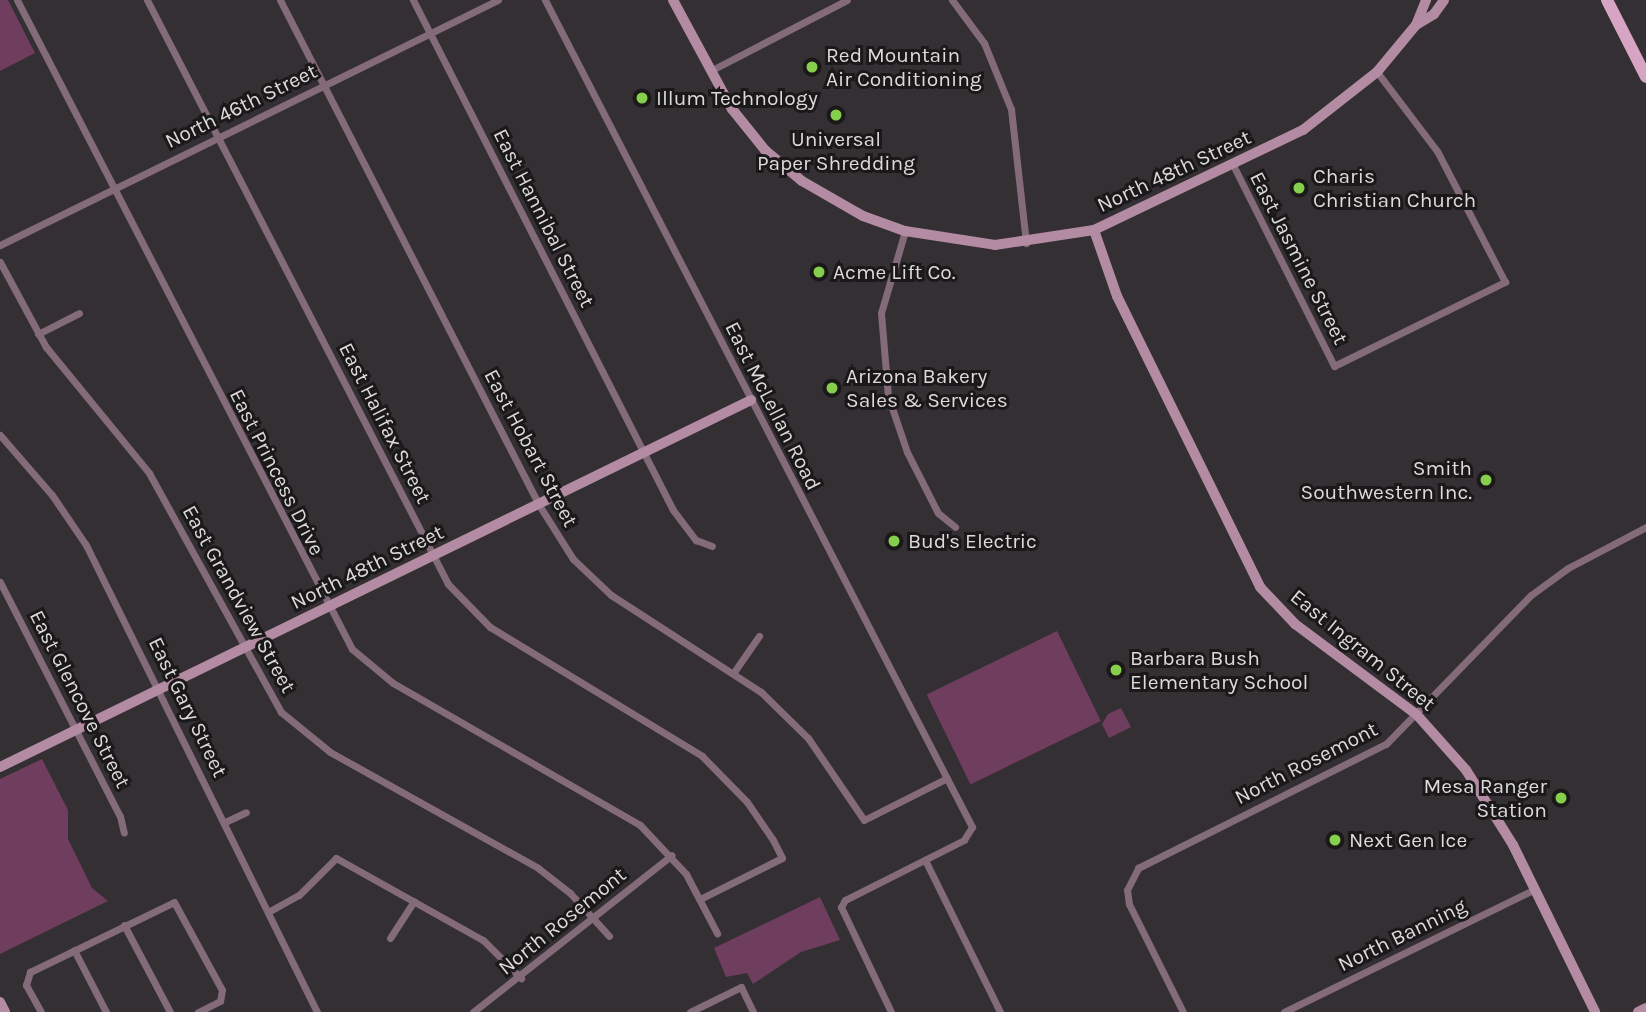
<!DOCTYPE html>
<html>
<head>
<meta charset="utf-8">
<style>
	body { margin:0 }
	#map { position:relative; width:1646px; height:1012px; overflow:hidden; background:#342f32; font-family:Karla,sans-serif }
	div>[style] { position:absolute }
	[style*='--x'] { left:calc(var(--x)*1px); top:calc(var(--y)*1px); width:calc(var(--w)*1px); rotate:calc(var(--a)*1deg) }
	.green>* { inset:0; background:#6f3d5e; transform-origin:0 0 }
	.street>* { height:7px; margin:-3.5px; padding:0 3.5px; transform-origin:3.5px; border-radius:3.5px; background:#846b7a }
	.secondary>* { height:10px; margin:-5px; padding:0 5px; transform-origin:5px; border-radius:5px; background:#b38ba3 }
	.primary>* { height:12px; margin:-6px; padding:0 6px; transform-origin:6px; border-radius:6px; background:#d7a4c3 }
	.dots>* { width:19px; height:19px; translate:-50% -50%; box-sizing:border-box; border:4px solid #1a1819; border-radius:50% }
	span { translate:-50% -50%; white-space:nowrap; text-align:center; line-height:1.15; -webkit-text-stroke:6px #1a1819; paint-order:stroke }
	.poi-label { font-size:21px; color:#dcdadb }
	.left { translate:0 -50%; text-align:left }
	.right { translate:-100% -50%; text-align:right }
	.street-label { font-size:21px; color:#dcdadb }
</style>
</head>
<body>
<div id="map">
	<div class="green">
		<i style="clip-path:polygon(0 0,8px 0,35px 53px,0 71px)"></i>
		<i style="left:1057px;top:631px;width:100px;height:145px;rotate:64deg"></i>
		<i style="clip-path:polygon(1121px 708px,1131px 727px,1109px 738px,1102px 724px,1108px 714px)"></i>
		<i style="clip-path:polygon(42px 759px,68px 810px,68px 839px,92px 888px,108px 901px,0 954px,0 779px)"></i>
		<i style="clip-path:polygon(820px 897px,840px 940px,801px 952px,753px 984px,747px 973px,726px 977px,714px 948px)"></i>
	</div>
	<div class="street">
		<i style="--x:17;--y:0;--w:730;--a:62.7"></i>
		<i style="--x:352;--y:649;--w:53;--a:39.7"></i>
		<i style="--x:393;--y:683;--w:285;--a:29.9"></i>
		<i style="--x:640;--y:825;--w:67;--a:46.8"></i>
		<i style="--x:686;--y:874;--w:67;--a:62.3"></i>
		<i style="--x:147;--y:0;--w:657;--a:62.73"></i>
		<i style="--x:448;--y:584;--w:60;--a:45.7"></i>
		<i style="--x:490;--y:627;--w:248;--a:31.3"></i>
		<i style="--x:702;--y:756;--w:64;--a:45.6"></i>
		<i style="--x:747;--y:802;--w:46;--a:55.6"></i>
		<i style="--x:773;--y:840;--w:20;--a:63"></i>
		<i style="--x:782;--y:858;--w:92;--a:153.4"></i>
		<i style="--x:280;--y:0;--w:568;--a:62.85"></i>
		<i style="--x:539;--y:505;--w:64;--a:57.8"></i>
		<i style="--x:573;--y:559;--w:52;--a:43.5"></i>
		<i style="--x:611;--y:595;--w:179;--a:32.9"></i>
		<i style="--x:761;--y:692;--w:66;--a:44.4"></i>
		<i style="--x:808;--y:738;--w:99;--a:55.7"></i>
		<i style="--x:864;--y:820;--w:93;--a:-26.8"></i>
		<i style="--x:413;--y:0;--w:572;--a:62.99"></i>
		<i style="--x:673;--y:510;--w:38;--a:53"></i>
		<i style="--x:696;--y:540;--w:17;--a:21"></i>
		<i style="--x:545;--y:0;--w:931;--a:62.69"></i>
		<i style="--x:972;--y:827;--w:15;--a:122"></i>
		<i style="--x:964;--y:840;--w:133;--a:153.2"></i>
		<i style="--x:845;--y:900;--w:8;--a:120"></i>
		<i style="--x:841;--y:907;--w:116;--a:64.5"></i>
		<i style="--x:952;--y:0;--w:54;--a:53.3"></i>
		<i style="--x:984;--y:43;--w:71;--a:67.8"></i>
		<i style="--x:1011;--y:109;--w:135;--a:83.6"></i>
		<i style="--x:710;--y:71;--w:154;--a:-27.4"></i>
		<i style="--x:1233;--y:165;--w:225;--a:63.3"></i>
		<i style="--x:1334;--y:366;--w:191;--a:-26.2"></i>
		<i style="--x:1505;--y:282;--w:148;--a:-117.4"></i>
		<i style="--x:1437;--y:151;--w:99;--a:-127.2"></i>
		<i style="--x:905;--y:231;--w:85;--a:106.3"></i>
		<i style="--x:881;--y:313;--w:83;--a:85.2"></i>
		<i style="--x:888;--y:396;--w:59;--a:71.3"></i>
		<i style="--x:907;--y:452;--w:68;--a:63.1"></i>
		<i style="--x:938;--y:513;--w:22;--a:39"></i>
		<i style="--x:0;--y:245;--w:555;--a:-26.2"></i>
		<i style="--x:0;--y:262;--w:97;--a:61.6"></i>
		<i style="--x:46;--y:347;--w:163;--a:50.7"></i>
		<i style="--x:149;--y:473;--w:273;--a:61.1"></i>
		<i style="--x:281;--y:712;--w:63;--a:39.2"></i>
		<i style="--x:330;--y:752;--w:238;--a:29.1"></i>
		<i style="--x:538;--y:868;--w:41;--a:38"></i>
		<i style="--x:570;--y:893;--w:58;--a:47.8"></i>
		<i style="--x:38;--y:334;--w:46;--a:-27.1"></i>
		<i style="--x:0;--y:435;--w:79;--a:49.1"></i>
		<i style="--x:52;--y:495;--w:60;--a:55.8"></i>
		<i style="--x:86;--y:545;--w:521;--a:63.68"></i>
		<i style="--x:0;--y:582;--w:263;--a:62.9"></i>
		<i style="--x:120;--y:816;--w:17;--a:77"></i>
		<i style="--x:734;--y:672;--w:44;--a:-55.2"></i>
		<i style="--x:225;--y:822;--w:23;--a:-25"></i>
		<i style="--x:925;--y:860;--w:169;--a:63.7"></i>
		<i style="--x:268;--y:912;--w:35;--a:-29"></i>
		<i style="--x:299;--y:895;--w:52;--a:-45"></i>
		<i style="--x:336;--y:858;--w:168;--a:29.2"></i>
		<i style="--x:483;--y:940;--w:54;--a:45"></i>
		<i style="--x:124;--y:925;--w:98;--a:62.1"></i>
		<i style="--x:390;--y:938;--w:44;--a:-57"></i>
		<i style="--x:74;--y:950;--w:70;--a:62.7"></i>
		<i style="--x:41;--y:1012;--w:31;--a:-119"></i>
		<i style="--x:26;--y:985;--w:14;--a:-73"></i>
		<i style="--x:30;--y:972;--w:160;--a:-25.9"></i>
		<i style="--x:174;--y:902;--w:100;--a:61.4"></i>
		<i style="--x:222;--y:990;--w:11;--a:100"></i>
		<i style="--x:220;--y:1001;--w:25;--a:153"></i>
		<i style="--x:473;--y:1012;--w:253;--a:-38.3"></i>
		<i style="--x:690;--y:1012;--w:57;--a:-26.1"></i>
		<i style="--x:741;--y:987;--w:28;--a:64"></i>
		<i style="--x:1183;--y:1012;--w:121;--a:-116.6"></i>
		<i style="--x:1129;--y:904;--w:14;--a:-98"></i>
		<i style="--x:1127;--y:890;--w:25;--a:-63"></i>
		<i style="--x:1138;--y:868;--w:277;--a:-26.6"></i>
		<i style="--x:1386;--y:744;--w:208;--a:-45.8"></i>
		<i style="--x:1531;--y:595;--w:46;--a:-36.1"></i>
		<i style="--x:1568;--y:568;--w:88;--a:-27.7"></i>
		<i style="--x:1284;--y:1012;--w:280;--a:-26.1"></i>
	</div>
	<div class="secondary">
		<i style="--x:673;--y:0;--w:124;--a:61.6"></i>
		<i style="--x:732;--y:109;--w:53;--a:51.2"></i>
		<i style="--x:765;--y:150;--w:48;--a:40"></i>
		<i style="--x:802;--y:181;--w:70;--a:29.8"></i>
		<i style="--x:863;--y:216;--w:45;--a:19.7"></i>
		<i style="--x:905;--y:231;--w:91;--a:8.8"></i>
		<i style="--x:995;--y:245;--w:100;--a:-8.6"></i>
		<i style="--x:1094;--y:230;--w:232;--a:-25.6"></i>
		<i style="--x:1303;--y:130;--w:94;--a:-38.1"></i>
		<i style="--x:1377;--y:72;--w:61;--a:-50.3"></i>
		<i style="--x:1416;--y:25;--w:27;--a:-68"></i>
		<i style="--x:1416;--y:25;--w:21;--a:-31"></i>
		<i style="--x:1434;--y:14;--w:17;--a:-54"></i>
		<i style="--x:1094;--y:230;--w:70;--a:70.8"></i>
		<i style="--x:1117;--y:296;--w:324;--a:63.8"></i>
		<i style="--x:1260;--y:587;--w:51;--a:46.6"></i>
		<i style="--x:1295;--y:624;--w:152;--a:36.7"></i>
		<i style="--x:1417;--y:715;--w:74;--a:48.3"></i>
		<i style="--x:1466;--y:770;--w:89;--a:57.9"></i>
		<i style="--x:1513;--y:845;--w:186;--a:63.8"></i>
		<i style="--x:0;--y:767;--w:836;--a:-26.04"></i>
		<i style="--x:0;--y:1002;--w:11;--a:63"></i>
		<i style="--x:1638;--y:1012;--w:9;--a:-27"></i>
	</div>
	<div class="primary">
		<i style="--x:1607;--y:0;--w:86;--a:63.1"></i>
	</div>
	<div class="dots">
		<i style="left:812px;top:67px;background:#86cf4c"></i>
		<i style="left:642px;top:98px;background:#86cf4c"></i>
		<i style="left:836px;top:115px;background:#86cf4c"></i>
		<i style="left:1299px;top:188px;background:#86cf4c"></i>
		<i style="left:819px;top:272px;background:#86cf4c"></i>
		<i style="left:832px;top:388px;background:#86cf4c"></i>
		<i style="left:1486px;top:480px;background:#86cf4c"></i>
		<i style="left:894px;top:541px;background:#86cf4c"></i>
		<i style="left:1116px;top:670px;background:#86cf4c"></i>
		<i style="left:1561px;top:798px;background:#86cf4c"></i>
		<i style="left:1335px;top:840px;background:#86cf4c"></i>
	</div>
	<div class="poi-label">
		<span class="left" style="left:826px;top:67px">Red Mountain<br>Air Conditioning</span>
		<span class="left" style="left:656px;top:98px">Illum Technology</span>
		<span style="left:836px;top:151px">Universal<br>Paper Shredding</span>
		<span class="left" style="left:1313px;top:188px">Charis<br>Christian Church</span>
		<span class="left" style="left:833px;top:272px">Acme Lift Co.</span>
		<span class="left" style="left:846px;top:388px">Arizona Bakery<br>Sales &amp; Services</span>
		<span class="right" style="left:1472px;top:480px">Smith<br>Southwestern Inc.</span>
		<span class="left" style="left:908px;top:541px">Bud's Electric</span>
		<span class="left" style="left:1130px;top:670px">Barbara Bush<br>Elementary School</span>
		<span class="right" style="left:1547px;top:798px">Mesa Ranger<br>Station</span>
		<span class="left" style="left:1349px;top:840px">Next Gen Ice</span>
	</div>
	<div class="street-label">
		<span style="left:241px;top:106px;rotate:-26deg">North 46th Street</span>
		<span style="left:1174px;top:171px;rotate:-25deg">North 48th Street</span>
		<span style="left:544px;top:218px;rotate:63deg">East Hannibal Street</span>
		<span style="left:1299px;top:258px;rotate:63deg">East Jasmine Street</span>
		<span style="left:773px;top:406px;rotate:63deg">East McLellan Road</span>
		<span style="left:385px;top:423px;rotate:63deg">East Halifax Street</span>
		<span style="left:531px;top:448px;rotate:62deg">East Hobart Street</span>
		<span style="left:277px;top:472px;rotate:63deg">East Princess Drive</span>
		<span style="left:367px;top:567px;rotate:-26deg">North 48th Street</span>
		<span style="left:239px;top:599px;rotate:61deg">East Grandview Street</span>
		<span style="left:1363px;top:650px;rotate:39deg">East Ingram Street</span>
		<span style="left:80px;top:699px;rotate:63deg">East Glencove Street</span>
		<span style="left:188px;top:707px;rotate:64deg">East Gary Street</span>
		<span style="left:1306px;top:763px;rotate:-27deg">North Rosemont</span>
		<span style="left:562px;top:921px;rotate:-39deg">North Rosemont</span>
		<span style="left:1402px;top:935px;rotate:-26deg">North Banning</span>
	</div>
</div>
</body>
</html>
